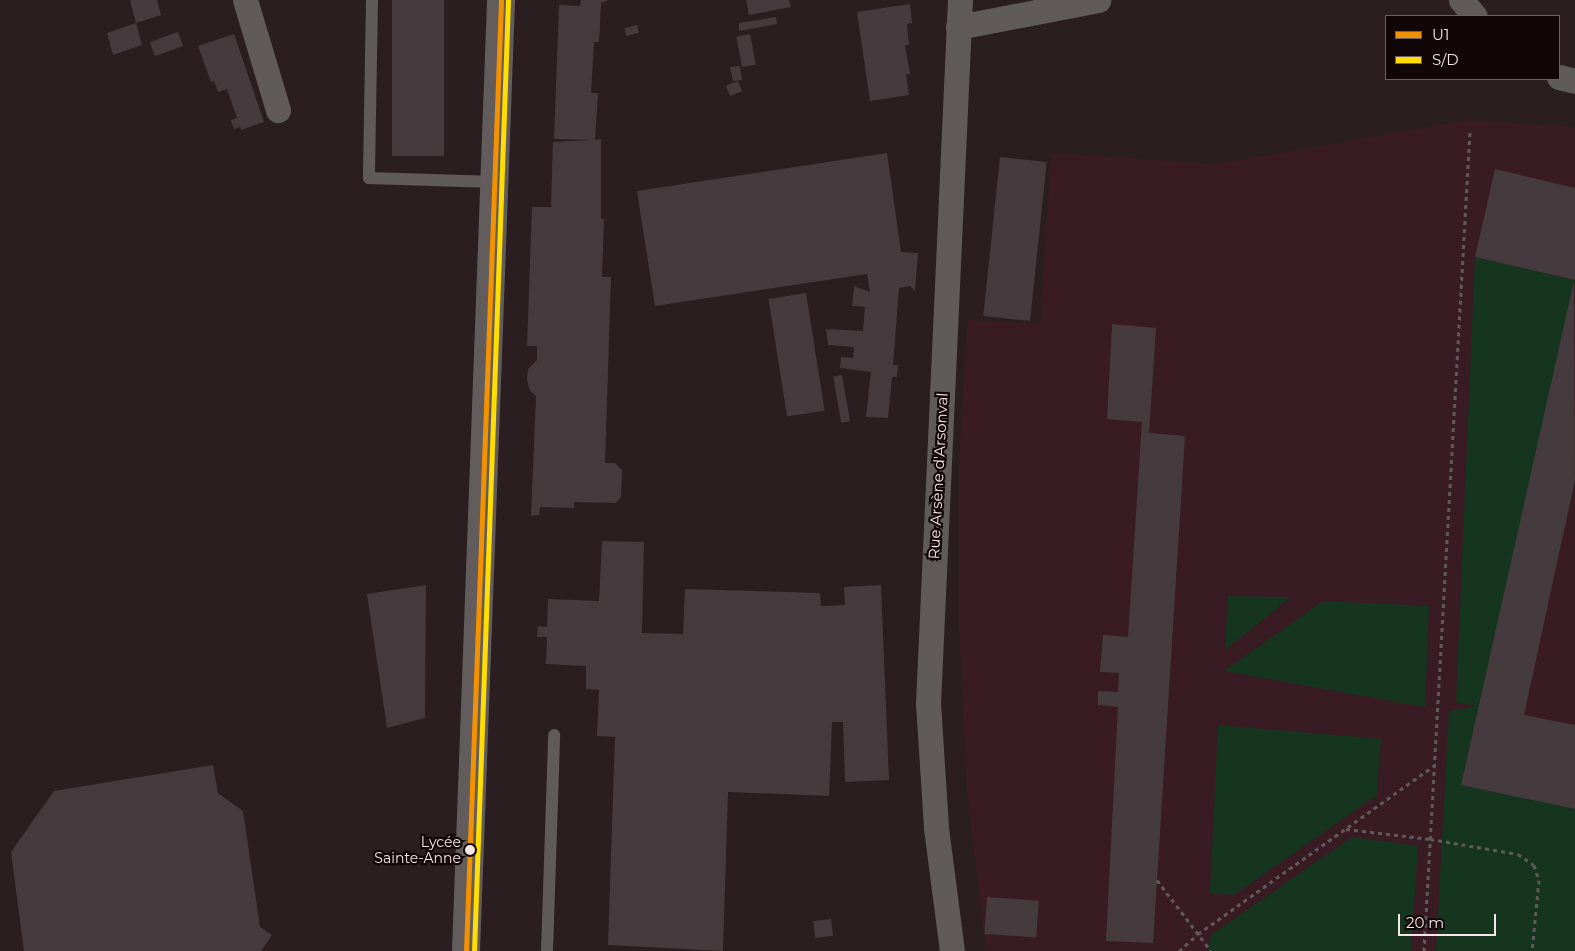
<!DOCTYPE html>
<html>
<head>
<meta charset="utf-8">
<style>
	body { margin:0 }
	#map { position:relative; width:1575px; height:951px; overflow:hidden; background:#2a1e21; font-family:Montserrat,sans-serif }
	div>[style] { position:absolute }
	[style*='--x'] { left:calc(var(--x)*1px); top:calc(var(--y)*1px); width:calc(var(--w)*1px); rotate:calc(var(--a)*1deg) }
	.built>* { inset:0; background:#391c23 }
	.green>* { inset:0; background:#16351e }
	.building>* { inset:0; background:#453a3d; transform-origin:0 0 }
	.path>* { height:3px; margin-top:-1.5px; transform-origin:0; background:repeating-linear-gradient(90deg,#60595a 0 4px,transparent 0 8px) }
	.lane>* { height:12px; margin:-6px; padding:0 6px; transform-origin:6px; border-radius:6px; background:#605a5b }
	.street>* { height:25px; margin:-12.5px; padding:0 12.5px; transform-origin:12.5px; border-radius:12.5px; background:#605a5b }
	.secondary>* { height:28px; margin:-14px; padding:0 14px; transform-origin:14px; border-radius:14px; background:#635c5d }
	.bus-1>* { height:5px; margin:-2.5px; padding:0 2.5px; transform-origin:2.5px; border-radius:2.5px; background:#f39200 }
	.bus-2>* { height:5px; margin:-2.5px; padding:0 2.5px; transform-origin:2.5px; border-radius:2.5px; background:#fd0 }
	.dots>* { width:14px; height:14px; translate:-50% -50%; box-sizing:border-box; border:2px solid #110709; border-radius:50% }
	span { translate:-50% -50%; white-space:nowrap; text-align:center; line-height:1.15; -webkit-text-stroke:4.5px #110709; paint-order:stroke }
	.bus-label { font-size:14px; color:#f7e6e8 }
	.right { translate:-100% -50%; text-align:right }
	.street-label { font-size:15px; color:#f7e6e8 }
	.legend { position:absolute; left:1385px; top:15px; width:175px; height:65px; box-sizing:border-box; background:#110709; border:1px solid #6d6062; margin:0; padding:6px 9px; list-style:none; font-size:15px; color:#f7e6e8 }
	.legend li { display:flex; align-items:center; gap:10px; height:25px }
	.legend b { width:25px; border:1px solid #6d6062 }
	.scale { position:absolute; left:1398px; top:914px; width:98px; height:22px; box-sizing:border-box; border:2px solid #f7e6e8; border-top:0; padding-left:6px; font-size:15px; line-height:18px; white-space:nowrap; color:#f7e6e8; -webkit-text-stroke:4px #110709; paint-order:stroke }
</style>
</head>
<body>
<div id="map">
	<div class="built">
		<i style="clip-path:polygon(1469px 120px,1575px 127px,1575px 951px,986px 951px,967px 791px,959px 628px,959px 457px,966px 344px,968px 320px,1040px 324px,1051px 153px,1217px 164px)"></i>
	</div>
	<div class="green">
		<i style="clip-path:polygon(1475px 257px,1575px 280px,1461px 785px,1575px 809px,1575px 951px,1436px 951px,1449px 711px,1477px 706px,1456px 702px)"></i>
		<i style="clip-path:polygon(1228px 596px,1291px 597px,1225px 650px)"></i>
		<i style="clip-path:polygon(1323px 601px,1429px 606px,1425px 707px,1224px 671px)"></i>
		<i style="clip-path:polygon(1218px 725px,1381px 739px,1377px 795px,1234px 895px,1210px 893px)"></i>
		<i style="clip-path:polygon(1352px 837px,1418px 846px,1411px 951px,1208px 951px,1211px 935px)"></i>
	</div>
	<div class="building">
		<i style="clip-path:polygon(130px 0,157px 0,161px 15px,136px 23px,142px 45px,113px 55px,107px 33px,136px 23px)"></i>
		<i style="left:392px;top:0;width:52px;height:156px"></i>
		<i style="clip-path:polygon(581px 0,609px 0,601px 3px,599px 42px,594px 42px,591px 93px,598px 93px,595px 140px,601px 139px,601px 219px,604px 219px,602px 277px,611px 277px,605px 463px,615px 463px,622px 470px,621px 497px,616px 503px,574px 502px,574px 508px,540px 507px,539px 515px,531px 516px,536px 396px,530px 391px,527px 380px,528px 369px,537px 360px,537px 346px,527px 346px,532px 207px,551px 207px,553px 142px,591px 140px,554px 139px,559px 5px,580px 6px)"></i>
		<i style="clip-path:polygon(746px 0,789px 0,791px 7px,749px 15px)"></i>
		<i style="clip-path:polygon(910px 4px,912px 23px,907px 24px,909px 45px,905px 45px,910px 74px,906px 74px,909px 95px,870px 101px,857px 12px)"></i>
		<i style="clip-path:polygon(776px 17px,777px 24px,739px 31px,739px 23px)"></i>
		<i style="left:637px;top:25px;width:8px;height:13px;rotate:76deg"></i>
		<i style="left:178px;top:32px;width:15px;height:30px;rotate:70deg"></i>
		<i style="clip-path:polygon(234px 34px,264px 122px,241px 130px,240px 127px,234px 129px,231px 120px,237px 118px,227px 89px,218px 92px,214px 81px,211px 82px,198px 46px)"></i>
		<i style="left:750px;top:34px;width:31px;height:14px;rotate:79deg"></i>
		<i style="clip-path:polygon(740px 66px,742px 80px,733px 81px,730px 67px)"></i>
		<i style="left:738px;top:81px;width:11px;height:13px;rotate:68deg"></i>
		<i style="clip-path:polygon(887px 153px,901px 252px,918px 253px,915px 291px,910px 286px,899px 288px,893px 365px,898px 365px,897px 377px,892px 377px,888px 418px,866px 417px,871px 372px,840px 368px,841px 357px,853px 358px,854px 347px,828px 345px,826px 329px,863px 331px,865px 307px,852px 306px,854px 286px,870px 292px,867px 274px,655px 306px,637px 191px)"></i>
		<i style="left:1000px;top:157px;width:47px;height:160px;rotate:6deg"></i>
		<i style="clip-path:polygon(1495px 169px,1575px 188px,1575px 280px,1475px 257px)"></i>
		<i style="clip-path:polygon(1574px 281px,1575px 480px,1524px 715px,1575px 725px,1575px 809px,1461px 785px)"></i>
		<i style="left:806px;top:293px;width:119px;height:38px;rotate:81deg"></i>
		<i style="clip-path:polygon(1112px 324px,1156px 328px,1149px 433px,1185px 436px,1153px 943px,1106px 941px,1118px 707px,1098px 705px,1098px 691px,1118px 692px,1119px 673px,1100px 672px,1103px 635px,1128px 637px,1142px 422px,1107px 419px)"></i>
		<i style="left:842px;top:375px;width:47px;height:9px;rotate:80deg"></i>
		<i style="clip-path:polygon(602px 541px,644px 542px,642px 633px,683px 634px,685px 589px,820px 593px,821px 606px,845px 605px,844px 587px,881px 585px,889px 780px,845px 782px,843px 722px,832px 722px,829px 796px,728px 792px,723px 951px,608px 945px,615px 737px,597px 736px,599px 690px,586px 689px,586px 666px,546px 664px,547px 637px,537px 637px,538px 626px,547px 627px,548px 599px,599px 601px)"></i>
		<i style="clip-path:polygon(426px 585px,425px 718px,387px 728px,367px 594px)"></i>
		<i style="clip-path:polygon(213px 765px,218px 793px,243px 811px,260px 927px,272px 935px,261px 951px,24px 951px,11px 852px,54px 791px)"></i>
		<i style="left:987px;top:897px;width:52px;height:37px;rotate:4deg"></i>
		<i style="left:831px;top:919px;width:17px;height:18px;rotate:83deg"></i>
	</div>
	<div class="path">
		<i style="--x:1346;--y:829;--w:85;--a:6.8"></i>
		<i style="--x:1430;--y:839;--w:89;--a:9.7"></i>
		<i style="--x:1518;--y:854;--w:19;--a:35"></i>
		<i style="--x:1534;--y:865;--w:16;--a:72"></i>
		<i style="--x:1539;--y:880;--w:71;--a:95.6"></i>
		<i style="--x:1157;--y:880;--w:89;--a:52.7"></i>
		<i style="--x:1179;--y:951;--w:25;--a:-42"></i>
		<i style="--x:1198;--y:934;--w:291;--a:-35.5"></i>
		<i style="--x:1424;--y:951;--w:820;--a:-86.79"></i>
	</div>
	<div class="lane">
		<i style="--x:372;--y:0;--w:178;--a:91"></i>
		<i style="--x:369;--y:178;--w:125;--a:1.8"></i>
		<i style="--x:547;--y:951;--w:216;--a:-88.1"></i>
	</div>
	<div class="street">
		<i style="--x:245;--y:0;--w:115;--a:73.3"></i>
		<i style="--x:1461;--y:0;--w:21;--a:49"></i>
		<i style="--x:958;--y:27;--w:143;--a:-10.9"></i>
		<i style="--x:1559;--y:77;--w:16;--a:14"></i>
		<i style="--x:952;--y:951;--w:125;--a:-97.4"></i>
		<i style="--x:936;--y:827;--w:123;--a:-93.7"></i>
		<i style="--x:928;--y:704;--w:705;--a:-87.4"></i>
	</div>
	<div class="secondary">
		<i style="--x:466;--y:951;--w:952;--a:-87.89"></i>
	</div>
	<div class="bus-1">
		<i style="--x:466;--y:951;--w:952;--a:-87.89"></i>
	</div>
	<div class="bus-2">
		<i style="--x:474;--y:951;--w:952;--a:-87.95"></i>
	</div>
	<div class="dots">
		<i style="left:470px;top:850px;background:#f7e6e8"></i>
	</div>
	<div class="bus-label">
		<span class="right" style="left:461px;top:850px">Lycée<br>Sainte-Anne</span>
	</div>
	<div class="street-label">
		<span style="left:938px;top:476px;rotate:-87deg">Rue Arsène d'Arsonval</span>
	</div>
	<ul class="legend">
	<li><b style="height:6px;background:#f39200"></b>U1</li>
	<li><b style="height:6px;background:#fd0"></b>S/D</li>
	</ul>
	<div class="scale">20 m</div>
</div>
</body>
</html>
